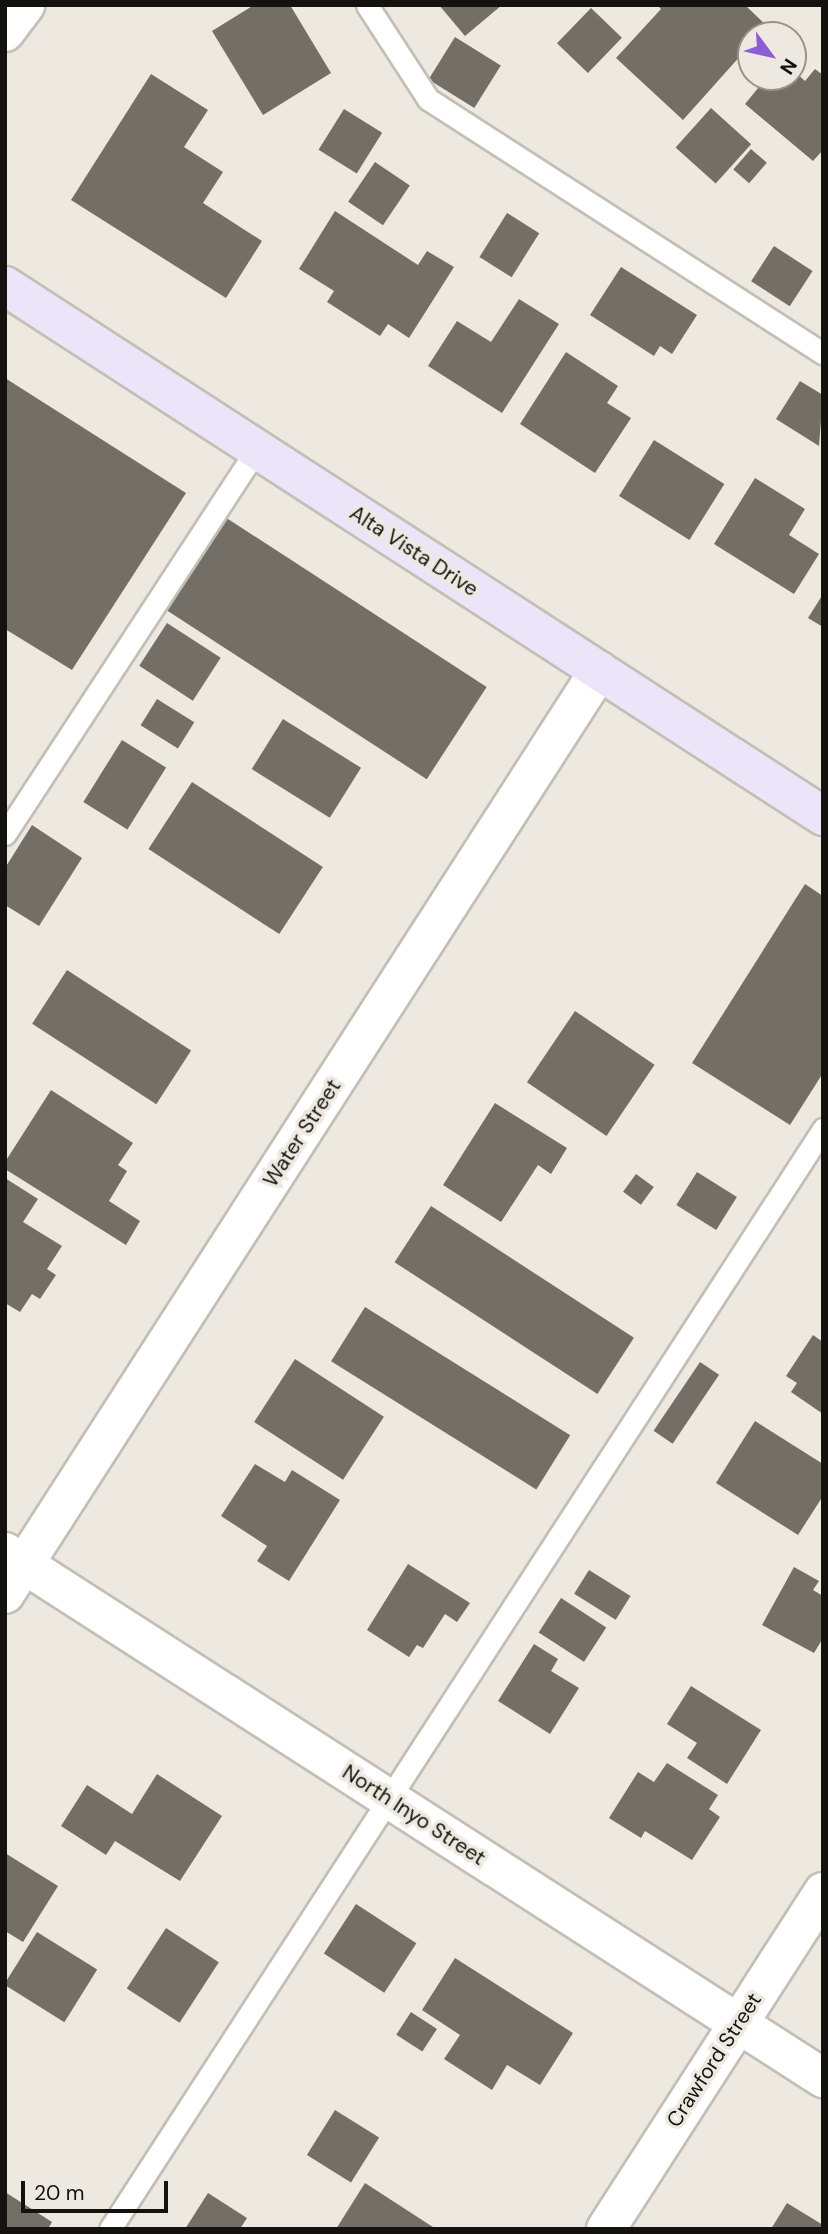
<!DOCTYPE html>
<html>
<head>
<meta charset="utf-8">
<style>
	body { margin:0 }
	#map { position:relative; width:828px; height:2234px; overflow:hidden; background:#eee9e0; font-family:"DM Sans",sans-serif }
	div>[style] { position:absolute }
	[style*='--x'] { left:calc(var(--x)*1px); top:calc(var(--y)*1px); width:calc(var(--w)*1px); rotate:calc(var(--a)*1deg) }
	.building>* { inset:0; background:#736f67; transform-origin:0 0 }
	.roads { filter:drop-shadow(2px 0 #c3bfb5) drop-shadow(-2px 0 #c3bfb5) drop-shadow(0 2px #c3bfb5) drop-shadow(0 -2px #c3bfb5) }
	.lane>* { height:21px; margin:-10.5px; padding:0 10.5px; transform-origin:10.5px; border-radius:10.5px; background:#fff }
	.street>* { height:38px; margin:-19px; padding:0 19px; transform-origin:19px; border-radius:19px; background:#fff }
	.secondary>* { height:38px; margin:-19px; padding:0 19px; transform-origin:19px; border-radius:19px; background:#ece5fa }
	span { translate:-50% -50%; white-space:nowrap; text-align:center; line-height:1.15; -webkit-text-stroke:7px #eee9e0; paint-order:stroke }
	.street-label { font-size:21px; color:#13120f }
	.frame { position:absolute; inset:0; border:7px solid #13120f; pointer-events:none }
	.north { position:absolute; left:737px; top:21px; width:70px; height:70px; box-sizing:border-box; background:#eee9e0; border:2px solid #96938c; border-radius:50%; rotate:123deg; font-size:19px; font-weight:700; line-height:28px; text-align:center; color:#13120f }
	.north::after { content:''; display:block; margin:auto; width:24px; height:32px; background:#8d5dd7; clip-path:polygon(50% 0,100% 100%,50% 72%,0 100%) }
	.scale { position:absolute; left:21px; top:2181px; width:147px; height:32px; box-sizing:border-box; border:4px solid #13120f; border-top:0; padding-left:9px; font-size:21px; line-height:24px; white-space:nowrap; color:#13120f; -webkit-text-stroke:5px #eee9e0; paint-order:stroke }
</style>
</head>
<body>
<div id="map">
	<div class="building">
		<i style="clip-path:polygon(254px 5px,290px 5px,331px 73px,263px 115px,212px 31px)"></i>
		<i style="clip-path:polygon(439px 5px,502px 5px,465px 36px)"></i>
		<i style="clip-path:polygon(657px 5px,745px 5px,768px 27px,760px 35px,751px 35px,751px 44px,683px 120px,616px 58px,661px 9px)"></i>
		<i style="left:591px;top:8px;width:43px;height:49px;rotate:44deg"></i>
		<i style="left:455px;top:37px;width:54px;height:50px;rotate:32deg"></i>
		<i style="clip-path:polygon(815px 69px,823px 75px,823px 150px,813px 161px,745px 104px,767px 77px,793px 77px,793px 70px,805px 81px)"></i>
		<i style="clip-path:polygon(151px 74px,208px 110px,184px 147px,223px 172px,203px 203px,262px 241px,226px 298px,71px 200px)"></i>
		<i style="left:711px;top:108px;width:54px;height:53px;rotate:42deg"></i>
		<i style="left:344px;top:109px;width:45px;height:48px;rotate:32deg"></i>
		<i style="left:751px;top:149px;width:21px;height:27px;rotate:41deg"></i>
		<i style="left:375px;top:162px;width:42px;height:48px;rotate:34deg"></i>
		<i style="clip-path:polygon(335px 211px,418px 265px,427px 251px,454px 267px,409px 338px,388px 324px,380px 336px,327px 302px,334px 291px,299px 269px)"></i>
		<i style="left:507px;top:213px;width:38px;height:52px;rotate:32deg"></i>
		<i style="left:774px;top:246px;width:46px;height:42px;rotate:33deg"></i>
		<i style="clip-path:polygon(621px 267px,697px 315px,672px 354px,660px 346px,654px 356px,590px 315px)"></i>
		<i style="clip-path:polygon(519px 299px,559px 324px,502px 413px,428px 366px,457px 321px,491px 342px)"></i>
		<i style="clip-path:polygon(566px 352px,618px 386px,607px 403px,631px 418px,595px 473px,520px 424px)"></i>
		<i style="clip-path:polygon(5px 378px,186px 493px,72px 670px,5px 629px)"></i>
		<i style="clip-path:polygon(800px 381px,823px 395px,819px 446px,776px 419px)"></i>
		<i style="left:654px;top:440px;width:83px;height:66px;rotate:32deg"></i>
		<i style="clip-path:polygon(755px 478px,805px 509px,789px 535px,819px 554px,794px 594px,714px 544px)"></i>
		<i style="left:225px;top:517px;width:312px;height:110px;rotate:33deg"></i>
		<i style="clip-path:polygon(823px 594px,823px 627px,808px 618px)"></i>
		<i style="left:167px;top:623px;width:64px;height:51px;rotate:33deg"></i>
		<i style="left:157px;top:699px;width:44px;height:31px;rotate:32deg"></i>
		<i style="left:283px;top:719px;width:92px;height:59px;rotate:32deg"></i>
		<i style="left:122px;top:740px;width:52px;height:73px;rotate:32deg"></i>
		<i style="left:192px;top:782px;width:156px;height:80px;rotate:33deg"></i>
		<i style="clip-path:polygon(32px 825px,82px 858px,39px 926px,5px 905px,5px 868px)"></i>
		<i style="clip-path:polygon(805px 884px,823px 896px,823px 1073px,790px 1125px,692px 1063px)"></i>
		<i style="left:67px;top:970px;width:148px;height:64px;rotate:33deg"></i>
		<i style="left:575px;top:1011px;width:96px;height:86px;rotate:34deg"></i>
		<i style="clip-path:polygon(51px 1090px,133px 1143px,118px 1165px,127px 1171px,109px 1201px,140px 1221px,126px 1245px,5px 1169px,5px 1162px)"></i>
		<i style="clip-path:polygon(495px 1103px,567px 1148px,551px 1174px,538px 1165px,501px 1222px,443px 1185px)"></i>
		<i style="left:697px;top:1172px;width:47px;height:39px;rotate:32deg"></i>
		<i style="left:636px;top:1174px;width:22px;height:22px;rotate:36deg"></i>
		<i style="clip-path:polygon(5px 1178px,38px 1199px,23px 1222px,62px 1246px,47px 1269px,56px 1275px,40px 1299px,32px 1294px,20px 1312px,5px 1303px)"></i>
		<i style="left:431px;top:1206px;width:242px;height:67px;rotate:33deg"></i>
		<i style="left:365px;top:1307px;width:242px;height:64px;rotate:32deg"></i>
		<i style="clip-path:polygon(813px 1335px,823px 1342px,823px 1414px,791px 1392px,797px 1383px,786px 1376px)"></i>
		<i style="left:295px;top:1359px;width:106px;height:75px;rotate:33deg"></i>
		<i style="left:700px;top:1362px;width:23px;height:83px;rotate:34deg"></i>
		<i style="clip-path:polygon(755px 1421px,823px 1464px,823px 1496px,798px 1535px,716px 1483px)"></i>
		<i style="clip-path:polygon(255px 1464px,285px 1482px,292px 1470px,340px 1500px,289px 1581px,257px 1561px,267px 1546px,221px 1516px)"></i>
		<i style="clip-path:polygon(408px 1564px,470px 1603px,457px 1622px,445px 1614px,423px 1648px,417px 1645px,409px 1657px,367px 1630px)"></i>
		<i style="clip-path:polygon(794px 1567px,819px 1581px,813px 1590px,823px 1596px,823px 1638px,814px 1653px,762px 1625px)"></i>
		<i style="left:589px;top:1570px;width:49px;height:28px;rotate:32deg"></i>
		<i style="left:561px;top:1598px;width:54px;height:41px;rotate:33deg"></i>
		<i style="clip-path:polygon(534px 1644px,558px 1659px,551px 1671px,579px 1688px,550px 1734px,498px 1701px)"></i>
		<i style="clip-path:polygon(691px 1686px,761px 1730px,727px 1784px,687px 1758px,697px 1743px,667px 1724px)"></i>
		<i style="clip-path:polygon(667px 1763px,718px 1795px,709px 1809px,720px 1817px,692px 1860px,645px 1831px,641px 1838px,609px 1818px,638px 1772px,654px 1782px)"></i>
		<i style="clip-path:polygon(157px 1774px,222px 1816px,180px 1881px,115px 1841px,106px 1855px,61px 1826px,87px 1785px,132px 1814px)"></i>
		<i style="clip-path:polygon(5px 1853px,58px 1886px,23px 1942px,5px 1931px)"></i>
		<i style="left:356px;top:1904px;width:72px;height:59px;rotate:33deg"></i>
		<i style="left:166px;top:1928px;width:63px;height:72px;rotate:33deg"></i>
		<i style="left:37px;top:1932px;width:71px;height:62px;rotate:32deg"></i>
		<i style="clip-path:polygon(455px 1958px,573px 2033px,540px 2085px,507px 2065px,492px 2090px,444px 2059px,460px 2035px,422px 2010px)"></i>
		<i style="left:411px;top:2012px;width:31px;height:27px;rotate:33deg"></i>
		<i style="left:335px;top:2110px;width:52px;height:53px;rotate:32deg"></i>
		<i style="clip-path:polygon(365px 2183px,436px 2229px,336px 2229px)"></i>
		<i style="clip-path:polygon(5px 2192px,52px 2222px,48px 2229px,5px 2229px)"></i>
		<i style="clip-path:polygon(208px 2193px,247px 2218px,240px 2229px,185px 2229px)"></i>
		<i style="clip-path:polygon(787px 2203px,823px 2225px,823px 2229px,771px 2229px)"></i>
	</div>
	<div class="roads">
		<div class="lane">
			<i style="--x:367;--y:5;--w:112;--a:57"></i>
			<i style="--x:428;--y:99;--w:470;--a:32.8"></i>
			<i style="--x:5;--y:834;--w:460;--a:-56.8"></i>
			<i style="--x:110;--y:2229;--w:1311;--a:-57.05"></i>
		</div>
		<div class="street">
			<i style="--x:5;--y:32;--w:34;--a:-53"></i>
			<i style="--x:5;--y:1552;--w:973;--a:32.74"></i>
			<i style="--x:5;--y:1594;--w:1098;--a:-57.24"></i>
			<i style="--x:606;--y:2229;--w:401;--a:-57.2"></i>
		</div>
		<div class="secondary">
			<i style="--x:5;--y:286;--w:975;--a:32.94"></i>
		</div>
	</div>
	<div class="street-label">
		<span style="left:414px;top:551px;rotate:33deg">Alta Vista Drive</span>
		<span style="left:302px;top:1133px;rotate:-57deg">Water Street</span>
		<span style="left:414px;top:1815px;rotate:33deg">North Inyo Street</span>
		<span style="left:714px;top:2060px;rotate:-57deg">Crawford Street</span>
	</div>
	<div class="frame"></div>
	<div class="north">N</div>
	<div class="scale">20 m</div>
</div>
</body>
</html>
